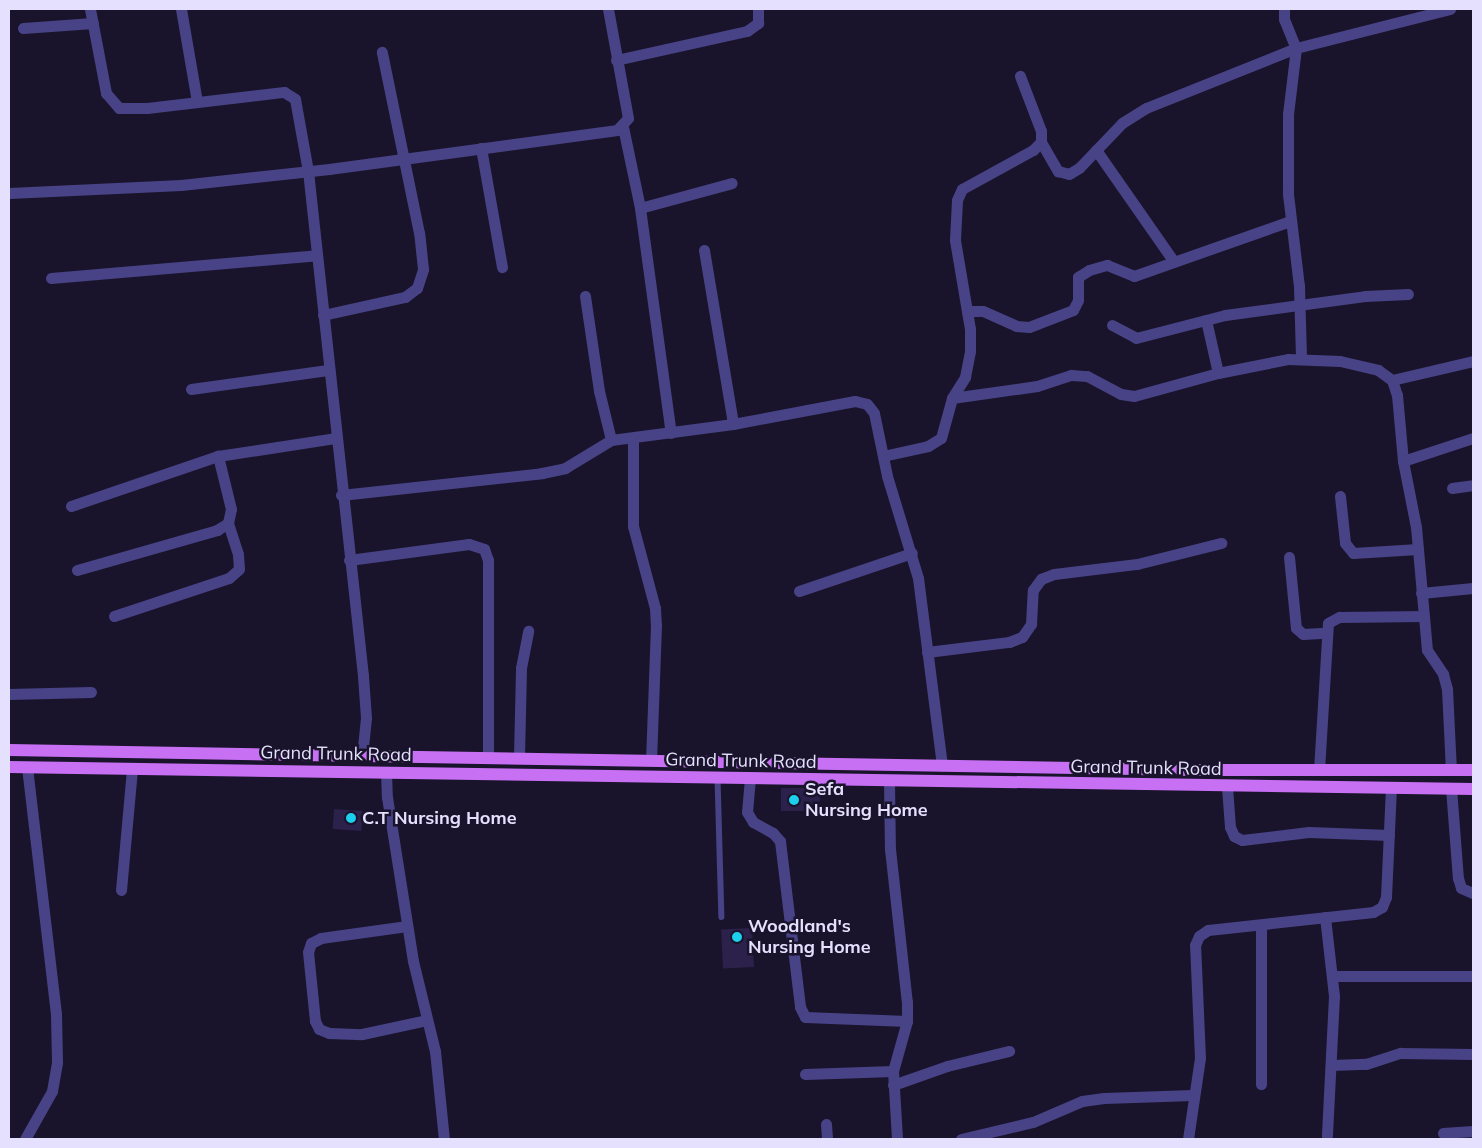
<!DOCTYPE html>
<html>
<head>
<meta charset="utf-8">
<style>
	body { margin:0 }
	#map { position:relative; width:1482px; height:1148px; overflow:hidden; background:#19142b; font-family:Mulish,sans-serif }
	div>[style] { position:absolute }
	[style*='--x'] { left:calc(var(--x)*1px); top:calc(var(--y)*1px); width:calc(var(--w)*1px); rotate:calc(var(--a)*1deg) }
	.building>* { inset:0; background:#2b214b; transform-origin:0 0 }
	.lane>* { height:5.5px; margin:-2.75px; padding:0 2.75px; transform-origin:2.75px; border-radius:2.75px; background:#484386 }
	.street>* { height:11px; margin:-5.5px; padding:0 5.5px; transform-origin:5.5px; border-radius:5.5px; background:#484386 }
	.primary>* { height:12px; margin:-6px; padding:0 6px; transform-origin:6px; border-radius:6px; background:#c870f4 }
	.dots>* { width:14px; height:14px; translate:-50% -50%; box-sizing:border-box; border:2px solid #19142b; border-radius:50% }
	span { translate:-50% -50%; white-space:nowrap; text-align:center; line-height:1.15; -webkit-text-stroke:5px #19142b; paint-order:stroke }
	.street-label { font-size:18px; color:#e5e0fd }
	.poi-label { font-size:18px; color:#e5e0fd; font-weight:700 }
	.left { translate:0 -50%; text-align:left }
	.frame { position:absolute; inset:0; border:10px solid #e5e0fd; pointer-events:none }
</style>
</head>
<body>
<div id="map">
	<div class="building">
		<i style="left:820px;top:788px;width:23px;height:39px;rotate:90deg"></i>
		<i style="left:334px;top:809px;width:29px;height:20px;rotate:4deg"></i>
		<i style="left:752px;top:928px;width:39px;height:31px;rotate:87deg"></i>
	</div>
	<div class="lane">
		<i style="--x:718;--y:778;--w:139;--a:88.4"></i>
	</div>
	<div class="street">
		<i style="--x:90;--y:9;--w:86;--a:79.2"></i>
		<i style="--x:106;--y:93;--w:20;--a:49"></i>
		<i style="--x:119;--y:108;--w:28;--a:0"></i>
		<i style="--x:147;--y:108;--w:138;--a:-6.7"></i>
		<i style="--x:284;--y:92;--w:13;--a:32"></i>
		<i style="--x:295;--y:99;--w:73;--a:79.8"></i>
		<i style="--x:308;--y:171;--w:508;--a:83.78"></i>
		<i style="--x:363;--y:676;--w:42;--a:85.9"></i>
		<i style="--x:366;--y:718;--w:36;--a:96"></i>
		<i style="--x:181;--y:9;--w:94;--a:80.2"></i>
		<i style="--x:1284;--y:9;--w:10;--a:90"></i>
		<i style="--x:1284;--y:19;--w:31;--a:68"></i>
		<i style="--x:1296;--y:48;--w:66;--a:96.9"></i>
		<i style="--x:1288;--y:114;--w:80;--a:90"></i>
		<i style="--x:1288;--y:194;--w:93;--a:83.2"></i>
		<i style="--x:1299;--y:286;--w:73;--a:88.4"></i>
		<i style="--x:23;--y:28;--w:70;--a:-4.1"></i>
		<i style="--x:616;--y:60;--w:134;--a:-12.5"></i>
		<i style="--x:747;--y:31;--w:14;--a:-36"></i>
		<i style="--x:758;--y:23;--w:14;--a:-90"></i>
		<i style="--x:623;--y:127;--w:83;--a:78.1"></i>
		<i style="--x:640;--y:208;--w:227;--a:82.2"></i>
		<i style="--x:1041;--y:142;--w:34;--a:60"></i>
		<i style="--x:1058;--y:171;--w:11;--a:15"></i>
		<i style="--x:1069;--y:174;--w:12;--a:-31"></i>
		<i style="--x:1079;--y:168;--w:62;--a:-46.3"></i>
		<i style="--x:1122;--y:123;--w:28;--a:-32"></i>
		<i style="--x:1146;--y:108;--w:162;--a:-21.8"></i>
		<i style="--x:1296;--y:48;--w:159;--a:-14.2"></i>
		<i style="--x:481;--y:148;--w:121;--a:80"></i>
		<i style="--x:1096;--y:150;--w:136;--a:55.1"></i>
		<i style="--x:9;--y:193;--w:172;--a:-2.7"></i>
		<i style="--x:181;--y:185;--w:149;--a:-6.2"></i>
		<i style="--x:329;--y:169;--w:291;--a:-7.7"></i>
		<i style="--x:617;--y:130;--w:16;--a:-47"></i>
		<i style="--x:628;--y:118;--w:111;--a:-100.4"></i>
		<i style="--x:640;--y:208;--w:95;--a:-15.2"></i>
		<i style="--x:704;--y:250;--w:176;--a:80.5"></i>
		<i style="--x:51;--y:278;--w:267;--a:-4.9"></i>
		<i style="--x:585;--y:296;--w:96;--a:81.6"></i>
		<i style="--x:599;--y:391;--w:50;--a:76.2"></i>
		<i style="--x:967;--y:311;--w:16;--a:0"></i>
		<i style="--x:983;--y:311;--w:36;--a:24"></i>
		<i style="--x:1016;--y:326;--w:13;--a:4"></i>
		<i style="--x:1029;--y:327;--w:47;--a:-21.1"></i>
		<i style="--x:1073;--y:310;--w:11;--a:-63"></i>
		<i style="--x:1078;--y:300;--w:23;--a:-90"></i>
		<i style="--x:1078;--y:277;--w:13;--a:-32"></i>
		<i style="--x:1089;--y:270;--w:19;--a:-16"></i>
		<i style="--x:1107;--y:265;--w:29;--a:22"></i>
		<i style="--x:1134;--y:276;--w:165;--a:-19.4"></i>
		<i style="--x:323;--y:315;--w:84;--a:-12.4"></i>
		<i style="--x:405;--y:297;--w:15;--a:-37"></i>
		<i style="--x:417;--y:288;--w:20;--a:-72"></i>
		<i style="--x:423;--y:269;--w:36;--a:-96"></i>
		<i style="--x:419;--y:233;--w:185;--a:-101.6"></i>
		<i style="--x:1206;--y:320;--w:54;--a:77.2"></i>
		<i style="--x:1112;--y:325;--w:27;--a:28"></i>
		<i style="--x:1136;--y:338;--w:92;--a:-14.5"></i>
		<i style="--x:1225;--y:315;--w:141;--a:-7.7"></i>
		<i style="--x:1365;--y:296;--w:43;--a:-2.7"></i>
		<i style="--x:1392;--y:380;--w:83;--a:-13.2"></i>
		<i style="--x:191;--y:389;--w:138;--a:-7.9"></i>
		<i style="--x:952;--y:398;--w:25;--a:-58"></i>
		<i style="--x:965;--y:377;--w:26;--a:-79"></i>
		<i style="--x:970;--y:351;--w:22;--a:-90"></i>
		<i style="--x:970;--y:329;--w:90;--a:-99.6"></i>
		<i style="--x:955;--y:240;--w:40;--a:-87.1"></i>
		<i style="--x:957;--y:200;--w:12;--a:-66"></i>
		<i style="--x:962;--y:189;--w:81;--a:-28.8"></i>
		<i style="--x:1033;--y:150;--w:11;--a:-45"></i>
		<i style="--x:1041;--y:142;--w:11;--a:-90"></i>
		<i style="--x:1041;--y:131;--w:59;--a:-110.9"></i>
		<i style="--x:633;--y:438;--w:88;--a:90"></i>
		<i style="--x:633;--y:526;--w:85;--a:75"></i>
		<i style="--x:655;--y:608;--w:17;--a:87"></i>
		<i style="--x:656;--y:625;--w:134;--a:92.1"></i>
		<i style="--x:883;--y:456;--w:46;--a:-12.5"></i>
		<i style="--x:928;--y:446;--w:15;--a:-32"></i>
		<i style="--x:941;--y:438;--w:41;--a:-74.6"></i>
		<i style="--x:952;--y:398;--w:86;--a:-8"></i>
		<i style="--x:1037;--y:386;--w:36;--a:-18"></i>
		<i style="--x:1071;--y:375;--w:16;--a:4"></i>
		<i style="--x:1087;--y:376;--w:38;--a:28"></i>
		<i style="--x:1121;--y:394;--w:13;--a:9"></i>
		<i style="--x:1134;--y:396;--w:87;--a:-15.3"></i>
		<i style="--x:1218;--y:373;--w:71;--a:-11.3"></i>
		<i style="--x:1288;--y:359;--w:52;--a:2.2"></i>
		<i style="--x:1340;--y:361;--w:39;--a:13"></i>
		<i style="--x:1378;--y:370;--w:17;--a:36"></i>
		<i style="--x:1392;--y:380;--w:16;--a:72"></i>
		<i style="--x:1397;--y:395;--w:66;--a:84.8"></i>
		<i style="--x:1403;--y:461;--w:67;--a:78.9"></i>
		<i style="--x:1416;--y:527;--w:123;--a:84.9"></i>
		<i style="--x:1427;--y:650;--w:29;--a:56"></i>
		<i style="--x:1443;--y:674;--w:16;--a:75"></i>
		<i style="--x:1447;--y:689;--w:81;--a:87.2"></i>
		<i style="--x:1403;--y:461;--w:74;--a:-18.2"></i>
		<i style="--x:1452;--y:488;--w:21;--a:-8"></i>
		<i style="--x:341;--y:495;--w:202;--a:-6.2"></i>
		<i style="--x:542;--y:473;--w:24;--a:-12"></i>
		<i style="--x:565;--y:468;--w:54;--a:-31.3"></i>
		<i style="--x:611;--y:440;--w:123;--a:-7.5"></i>
		<i style="--x:733;--y:424;--w:124;--a:-10.7"></i>
		<i style="--x:855;--y:401;--w:12;--a:14"></i>
		<i style="--x:867;--y:404;--w:11;--a:52"></i>
		<i style="--x:874;--y:413;--w:64;--a:78.3"></i>
		<i style="--x:887;--y:476;--w:107;--a:73.1"></i>
		<i style="--x:918;--y:578;--w:189;--a:82.7"></i>
		<i style="--x:1340;--y:496;--w:47;--a:83.9"></i>
		<i style="--x:1345;--y:543;--w:13;--a:51"></i>
		<i style="--x:1353;--y:553;--w:65;--a:-3.5"></i>
		<i style="--x:71;--y:506;--w:155;--a:-18.8"></i>
		<i style="--x:218;--y:456;--w:118;--a:-8.7"></i>
		<i style="--x:1289;--y:557;--w:71;--a:84.4"></i>
		<i style="--x:1296;--y:628;--w:9;--a:41"></i>
		<i style="--x:1303;--y:634;--w:22;--a:-3"></i>
		<i style="--x:349;--y:560;--w:121;--a:-7.6"></i>
		<i style="--x:469;--y:544;--w:16;--a:18"></i>
		<i style="--x:484;--y:549;--w:12;--a:70"></i>
		<i style="--x:488;--y:560;--w:196;--a:90"></i>
		<i style="--x:77;--y:570;--w:146;--a:-15.9"></i>
		<i style="--x:217;--y:530;--w:13;--a:-32"></i>
		<i style="--x:228;--y:523;--w:14;--a:-78"></i>
		<i style="--x:231;--y:509;--w:55;--a:-103.8"></i>
		<i style="--x:799;--y:591;--w:119;--a:-18.6"></i>
		<i style="--x:1421;--y:593;--w:52;--a:-5.5"></i>
		<i style="--x:114;--y:616;--w:121;--a:-18.3"></i>
		<i style="--x:229;--y:578;--w:13;--a:-42"></i>
		<i style="--x:239;--y:569;--w:15;--a:-94"></i>
		<i style="--x:238;--y:554;--w:33;--a:-108"></i>
		<i style="--x:927;--y:652;--w:83;--a:-7"></i>
		<i style="--x:1009;--y:642;--w:14;--a:-21"></i>
		<i style="--x:1022;--y:637;--w:16;--a:-55"></i>
		<i style="--x:1031;--y:624;--w:34;--a:-87"></i>
		<i style="--x:1033;--y:590;--w:14;--a:-54"></i>
		<i style="--x:1041;--y:579;--w:14;--a:-21"></i>
		<i style="--x:1054;--y:574;--w:84;--a:-6.9"></i>
		<i style="--x:1137;--y:564;--w:87;--a:-14"></i>
		<i style="--x:9;--y:694;--w:82;--a:-1.4"></i>
		<i style="--x:519;--y:757;--w:89;--a:-88.7"></i>
		<i style="--x:521;--y:668;--w:38;--a:-79"></i>
		<i style="--x:1319;--y:770;--w:147;--a:-86.5"></i>
		<i style="--x:1328;--y:623;--w:13;--a:-29"></i>
		<i style="--x:1339;--y:617;--w:85;--a:-0.7"></i>
		<i style="--x:386;--y:772;--w:25;--a:88"></i>
		<i style="--x:387;--y:797;--w:166;--a:81"></i>
		<i style="--x:413;--y:961;--w:93;--a:76.3"></i>
		<i style="--x:435;--y:1051;--w:88;--a:84.2"></i>
		<i style="--x:750;--y:778;--w:34;--a:95"></i>
		<i style="--x:747;--y:812;--w:12;--a:59"></i>
		<i style="--x:753;--y:822;--w:23;--a:29"></i>
		<i style="--x:773;--y:833;--w:11;--a:49"></i>
		<i style="--x:780;--y:841;--w:167;--a:83.1"></i>
		<i style="--x:800;--y:1007;--w:11;--a:63"></i>
		<i style="--x:805;--y:1017;--w:102;--a:2.2"></i>
		<i style="--x:889;--y:781;--w:68;--a:89.2"></i>
		<i style="--x:890;--y:849;--w:154;--a:83.7"></i>
		<i style="--x:907;--y:1002;--w:19;--a:90"></i>
		<i style="--x:907;--y:1021;--w:52;--a:105.6"></i>
		<i style="--x:893;--y:1071;--w:68;--a:86.6"></i>
		<i style="--x:1227;--y:787;--w:40;--a:85.7"></i>
		<i style="--x:1230;--y:827;--w:10;--a:66"></i>
		<i style="--x:1234;--y:836;--w:9;--a:27"></i>
		<i style="--x:1242;--y:840;--w:67;--a:-6.8"></i>
		<i style="--x:1309;--y:832;--w:80;--a:2.1"></i>
		<i style="--x:1451;--y:788;--w:90;--a:85.6"></i>
		<i style="--x:1458;--y:878;--w:10;--a:73"></i>
		<i style="--x:1461;--y:888;--w:13;--a:23"></i>
		<i style="--x:121;--y:890;--w:122;--a:-84.8"></i>
		<i style="--x:1325;--y:917;--w:80;--a:83.5"></i>
		<i style="--x:1334;--y:996;--w:140;--a:92.9"></i>
		<i style="--x:407;--y:926;--w:87;--a:172.1"></i>
		<i style="--x:321;--y:938;--w:11;--a:153"></i>
		<i style="--x:311;--y:943;--w:9;--a:108"></i>
		<i style="--x:308;--y:952;--w:69;--a:84.2"></i>
		<i style="--x:315;--y:1021;--w:9;--a:63"></i>
		<i style="--x:319;--y:1029;--w:11;--a:22"></i>
		<i style="--x:329;--y:1033;--w:33;--a:2"></i>
		<i style="--x:362;--y:1034;--w:66;--a:-12.2"></i>
		<i style="--x:1333;--y:976;--w:140;--a:0"></i>
		<i style="--x:1331;--y:1065;--w:35;--a:-2"></i>
		<i style="--x:1366;--y:1064;--w:36;--a:-18"></i>
		<i style="--x:1400;--y:1053;--w:73;--a:0.8"></i>
		<i style="--x:805;--y:1074;--w:88;--a:-2"></i>
		<i style="--x:1261;--y:1084;--w:159;--a:-90"></i>
		<i style="--x:893;--y:1085;--w:57;--a:-19.4"></i>
		<i style="--x:947;--y:1066;--w:64;--a:-13.6"></i>
		<i style="--x:826;--y:1124;--w:15;--a:86"></i>
		<i style="--x:1443;--y:1133;--w:30;--a:-4"></i>
		<i style="--x:25;--y:1139;--w:55;--a:-60.6"></i>
		<i style="--x:52;--y:1091;--w:29;--a:-80"></i>
		<i style="--x:57;--y:1062;--w:48;--a:-91.2"></i>
		<i style="--x:56;--y:1014;--w:249;--a:-96.7"></i>
		<i style="--x:961;--y:1139;--w:74;--a:-13.3"></i>
		<i style="--x:1033;--y:1122;--w:53;--a:-23.2"></i>
		<i style="--x:1082;--y:1101;--w:22;--a:-8"></i>
		<i style="--x:1104;--y:1098;--w:89;--a:-1.9"></i>
		<i style="--x:1188;--y:1139;--w:82;--a:-81.6"></i>
		<i style="--x:1200;--y:1058;--w:113;--a:-92.5"></i>
		<i style="--x:1195;--y:945;--w:10;--a:-66"></i>
		<i style="--x:1199;--y:936;--w:11;--a:-34"></i>
		<i style="--x:1208;--y:930;--w:166;--a:-6.2"></i>
		<i style="--x:1373;--y:912;--w:10;--a:-29"></i>
		<i style="--x:1382;--y:907;--w:11;--a:-68"></i>
		<i style="--x:1386;--y:897;--w:109;--a:-87.4"></i>
	</div>
	<div class="primary">
		<i style="--x:9;--y:750;--w:1185;--a:0.97"></i>
		<i style="--x:1194;--y:770;--w:279;--a:0"></i>
		<i style="--x:9;--y:767;--w:1464;--a:0.86"></i>
	</div>
	<div class="dots">
		<i style="left:794px;top:800px;background:#1ccfed"></i>
		<i style="left:351px;top:818px;background:#1ccfed"></i>
		<i style="left:737px;top:937px;background:#1ccfed"></i>
	</div>
	<div class="street-label">
		<span style="left:336px;top:754px;rotate:1deg">Grand Trunk Road</span>
		<span style="left:741px;top:761px;rotate:1deg">Grand Trunk Road</span>
		<span style="left:1146px;top:768px;rotate:1deg">Grand Trunk Road</span>
	</div>
	<div class="poi-label">
		<span class="left" style="left:805px;top:800px">Sefa<br>Nursing Home</span>
		<span class="left" style="left:362px;top:818px">C.T Nursing Home</span>
		<span class="left" style="left:748px;top:937px">Woodland's<br>Nursing Home</span>
	</div>
	<div class="frame"></div>
</div>
</body>
</html>
